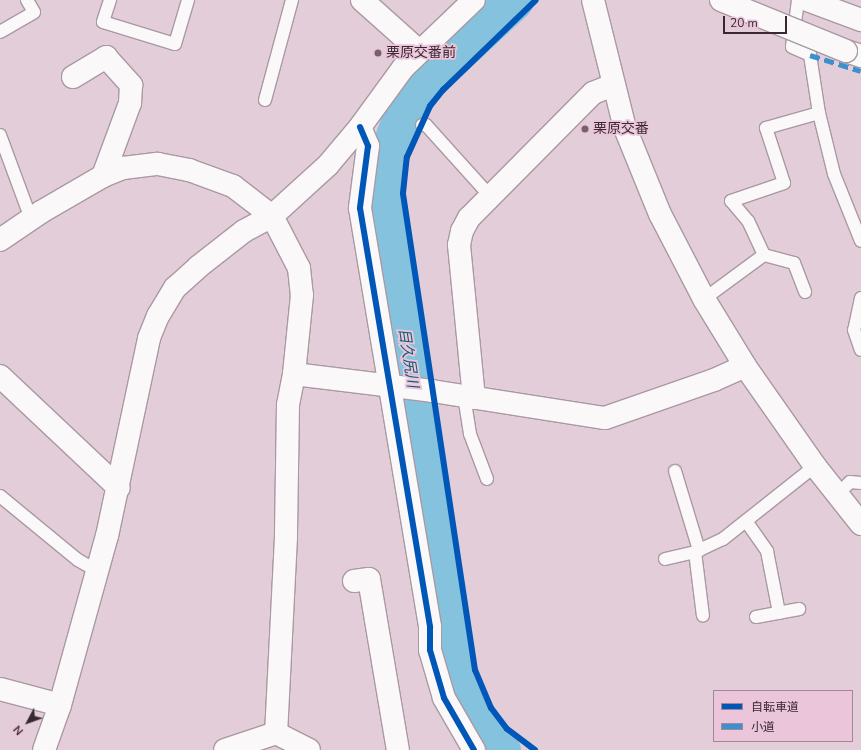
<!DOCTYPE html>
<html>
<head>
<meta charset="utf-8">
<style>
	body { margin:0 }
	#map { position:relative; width:861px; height:750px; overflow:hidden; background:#e3cdd9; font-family:"Nunito Sans","Noto Sans JP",sans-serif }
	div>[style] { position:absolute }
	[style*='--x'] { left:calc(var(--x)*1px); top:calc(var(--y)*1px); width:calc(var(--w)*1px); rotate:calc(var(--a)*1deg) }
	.river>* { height:39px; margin:-19.5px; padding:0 19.5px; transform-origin:19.5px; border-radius:19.5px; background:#84c2de }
	.roads { filter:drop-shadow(1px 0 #a999a2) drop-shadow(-1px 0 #a999a2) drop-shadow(0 1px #a999a2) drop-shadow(0 -1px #a999a2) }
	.lane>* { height:12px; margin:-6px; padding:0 6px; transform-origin:6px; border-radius:6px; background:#fbf8f9 }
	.street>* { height:22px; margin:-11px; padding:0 11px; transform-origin:11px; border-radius:11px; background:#fbf8f9 }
	.secondary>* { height:22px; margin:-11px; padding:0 11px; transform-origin:11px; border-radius:11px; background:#fbf8f9 }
	.highway>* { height:22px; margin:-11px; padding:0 11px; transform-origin:11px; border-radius:11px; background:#fbf8f9 }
	.bridges { filter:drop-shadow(1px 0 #a999a2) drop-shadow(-1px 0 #a999a2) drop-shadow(0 1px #a999a2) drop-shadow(0 -1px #a999a2) }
	.highway-bridge>* { height:22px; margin:-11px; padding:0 11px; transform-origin:11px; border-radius:11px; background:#fbf8f9 }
	.quiet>* { height:5px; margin-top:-2.5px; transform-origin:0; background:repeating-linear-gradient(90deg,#3e8fce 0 10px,transparent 0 15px) }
	.cycleway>* { height:6px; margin:-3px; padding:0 3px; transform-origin:3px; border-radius:3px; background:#0057b8 }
	.dots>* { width:11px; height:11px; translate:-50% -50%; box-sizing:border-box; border:2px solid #ebc5da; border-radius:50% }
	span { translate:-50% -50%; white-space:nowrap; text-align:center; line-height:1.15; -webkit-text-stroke:3.5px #ebc5da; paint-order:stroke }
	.poi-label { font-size:14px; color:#382931 }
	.left { translate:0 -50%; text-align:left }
	.water-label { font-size:15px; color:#0b5d75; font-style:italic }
	.legend { position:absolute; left:713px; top:690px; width:140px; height:52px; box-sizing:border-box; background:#ebc5da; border:1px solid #a38796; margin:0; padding:5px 7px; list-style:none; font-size:12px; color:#382931 }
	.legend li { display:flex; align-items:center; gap:8px; height:20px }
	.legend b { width:20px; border:1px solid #a38796 }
	.north { position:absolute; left:8px; top:702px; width:40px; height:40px; -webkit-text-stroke:3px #ebc5da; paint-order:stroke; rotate:229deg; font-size:11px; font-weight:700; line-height:16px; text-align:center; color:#382931 }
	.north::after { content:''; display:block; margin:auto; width:14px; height:18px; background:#382931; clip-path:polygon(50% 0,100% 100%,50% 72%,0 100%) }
	.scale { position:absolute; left:723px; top:16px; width:64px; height:18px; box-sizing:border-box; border:2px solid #382931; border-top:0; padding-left:5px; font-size:12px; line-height:14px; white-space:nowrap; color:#382931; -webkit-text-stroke:3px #ebc5da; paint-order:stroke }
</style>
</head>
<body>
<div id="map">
	<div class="river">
		<i style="--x:501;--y:750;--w:40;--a:-131"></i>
		<i style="--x:475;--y:720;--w:25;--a:-117"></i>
		<i style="--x:464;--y:698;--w:31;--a:-109"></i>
		<i style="--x:454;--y:669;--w:486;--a:-98.5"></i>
		<i style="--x:382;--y:188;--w:25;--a:-83"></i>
		<i style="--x:385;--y:163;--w:55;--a:-69.9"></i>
		<i style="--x:404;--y:111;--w:27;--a:-57"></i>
		<i style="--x:419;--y:88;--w:129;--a:-42.8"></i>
	</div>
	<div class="roads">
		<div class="lane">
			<i style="--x:110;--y:0;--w:23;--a:108"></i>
			<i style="--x:103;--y:22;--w:75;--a:17"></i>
			<i style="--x:175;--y:44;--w:46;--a:-73.5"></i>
			<i style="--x:798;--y:0;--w:47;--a:97.3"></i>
			<i style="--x:792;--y:47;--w:20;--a:24"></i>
			<i style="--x:810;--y:55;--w:59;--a:81.2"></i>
			<i style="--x:819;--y:113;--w:63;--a:76.2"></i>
			<i style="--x:834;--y:174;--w:72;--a:68.1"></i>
			<i style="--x:0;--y:32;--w:39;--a:-30"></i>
			<i style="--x:34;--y:12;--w:14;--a:-120"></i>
			<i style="--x:265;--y:100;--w:104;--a:-74.9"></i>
			<i style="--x:422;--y:125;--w:4;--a:0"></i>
			<i style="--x:426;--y:125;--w:96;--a:48"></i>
			<i style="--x:0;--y:135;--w:90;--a:69.7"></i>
			<i style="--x:764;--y:255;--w:38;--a:-115"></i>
			<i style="--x:748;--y:221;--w:26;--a:-130"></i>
			<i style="--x:731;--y:201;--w:56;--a:-18.8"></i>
			<i style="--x:784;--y:183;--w:58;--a:-108.1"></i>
			<i style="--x:766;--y:128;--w:55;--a:-15.8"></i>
			<i style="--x:861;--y:298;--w:33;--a:102"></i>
			<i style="--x:854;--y:330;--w:21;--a:71"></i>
			<i style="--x:704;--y:299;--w:74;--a:-36.3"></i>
			<i style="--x:764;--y:255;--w:31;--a:15"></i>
			<i style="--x:794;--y:263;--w:31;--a:69"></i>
			<i style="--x:464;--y:396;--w:38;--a:81"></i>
			<i style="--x:470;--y:434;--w:48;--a:69.3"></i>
			<i style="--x:675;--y:471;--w:83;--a:73.1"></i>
			<i style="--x:838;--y:494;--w:17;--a:-45"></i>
			<i style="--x:850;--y:482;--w:11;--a:5"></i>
			<i style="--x:0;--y:496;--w:101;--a:39.4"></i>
			<i style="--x:78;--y:560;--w:22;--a:30"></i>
			<i style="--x:746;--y:521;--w:37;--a:55"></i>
			<i style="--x:767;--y:551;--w:63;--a:79"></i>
			<i style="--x:695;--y:552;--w:64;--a:82.9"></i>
			<i style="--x:665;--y:559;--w:31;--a:-13"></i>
			<i style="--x:695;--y:552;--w:31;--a:-25"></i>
			<i style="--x:723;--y:539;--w:117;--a:-38.4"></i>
			<i style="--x:756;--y:617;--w:44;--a:-10.5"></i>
		</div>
		<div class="street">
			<i style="--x:362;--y:0;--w:76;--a:41.8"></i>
			<i style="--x:73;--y:77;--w:39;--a:-31"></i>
			<i style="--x:106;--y:57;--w:38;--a:48"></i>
			<i style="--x:131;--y:85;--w:18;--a:93"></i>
			<i style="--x:130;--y:103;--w:78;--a:110.3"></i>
			<i style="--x:360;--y:127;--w:21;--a:67"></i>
			<i style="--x:368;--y:146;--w:63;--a:97.4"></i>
			<i style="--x:360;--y:208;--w:425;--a:80.5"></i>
			<i style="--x:430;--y:627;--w:23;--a:90"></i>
			<i style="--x:430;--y:650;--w:50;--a:73.7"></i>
			<i style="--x:444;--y:698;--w:60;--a:60"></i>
			<i style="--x:0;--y:240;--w:50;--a:-34.3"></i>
			<i style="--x:41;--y:212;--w:72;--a:-30.1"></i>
			<i style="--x:103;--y:176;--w:22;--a:-22"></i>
			<i style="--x:123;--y:168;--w:35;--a:-7"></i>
			<i style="--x:158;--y:164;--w:32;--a:11"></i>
			<i style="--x:189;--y:170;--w:47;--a:20"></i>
			<i style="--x:233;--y:186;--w:49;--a:37.6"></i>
			<i style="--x:272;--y:216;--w:59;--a:62.6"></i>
			<i style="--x:299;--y:268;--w:27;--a:84"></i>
			<i style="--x:302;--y:295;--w:79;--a:95.8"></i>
			<i style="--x:294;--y:374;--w:32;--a:101"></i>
			<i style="--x:288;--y:405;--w:132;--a:90.9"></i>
			<i style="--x:286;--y:537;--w:196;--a:92.9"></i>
			<i style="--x:294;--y:374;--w:139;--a:7"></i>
			<i style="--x:432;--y:391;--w:175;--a:8.9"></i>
			<i style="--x:605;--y:418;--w:115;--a:-19.2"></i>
			<i style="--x:714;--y:380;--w:34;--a:-24"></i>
			<i style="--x:0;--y:376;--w:163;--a:43.3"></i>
			<i style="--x:474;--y:398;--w:154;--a:-95.6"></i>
			<i style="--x:459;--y:245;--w:14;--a:-78"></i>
			<i style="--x:462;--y:231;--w:15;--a:-62"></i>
			<i style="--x:469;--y:218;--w:176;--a:-45.2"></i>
			<i style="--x:593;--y:93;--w:22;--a:-22"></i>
			<i style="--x:354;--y:581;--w:15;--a:-8"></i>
			<i style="--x:369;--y:579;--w:173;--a:80.4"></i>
			<i style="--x:0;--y:689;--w:62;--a:14.9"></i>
			<i style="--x:225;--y:750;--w:54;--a:-18.4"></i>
			<i style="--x:276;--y:733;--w:37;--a:27"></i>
		</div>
		<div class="secondary">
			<i style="--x:593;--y:0;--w:132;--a:76"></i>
			<i style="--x:625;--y:128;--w:93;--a:67.9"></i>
			<i style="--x:660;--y:214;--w:96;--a:62.6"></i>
			<i style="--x:704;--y:299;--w:79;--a:58.5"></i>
			<i style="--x:745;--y:366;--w:122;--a:55"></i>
			<i style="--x:815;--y:466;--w:74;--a:51.6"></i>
			<i style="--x:44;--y:750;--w:48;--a:-70.4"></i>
			<i style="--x:60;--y:705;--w:175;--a:-74.5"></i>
			<i style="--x:107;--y:536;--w:202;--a:-78"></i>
			<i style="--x:149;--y:338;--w:24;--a:-68"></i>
			<i style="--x:158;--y:316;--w:33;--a:-59"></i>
			<i style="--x:175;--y:288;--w:31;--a:-42"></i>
			<i style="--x:198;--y:267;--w:58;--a:-38"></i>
			<i style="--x:244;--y:231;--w:32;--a:-28"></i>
			<i style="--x:272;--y:216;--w:76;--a:-42.3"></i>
			<i style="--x:328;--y:165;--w:50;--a:-49.9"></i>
			<i style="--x:360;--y:127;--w:73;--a:-53.9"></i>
			<i style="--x:403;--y:68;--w:98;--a:-43.8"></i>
		</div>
		<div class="highway">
			<i style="--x:807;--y:0;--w:58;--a:20.3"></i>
			<i style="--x:846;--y:51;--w:16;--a:18"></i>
		</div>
	</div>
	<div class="bridges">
		<div class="highway-bridge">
			<i style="--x:721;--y:0;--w:135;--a:22.2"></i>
		</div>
	</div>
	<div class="quiet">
		<i style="--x:810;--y:55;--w:53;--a:17.4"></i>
	</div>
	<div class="cycleway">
		<i style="--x:360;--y:127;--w:21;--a:67"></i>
		<i style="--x:368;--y:146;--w:63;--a:97.4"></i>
		<i style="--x:360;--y:208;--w:425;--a:80.5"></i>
		<i style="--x:430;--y:627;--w:23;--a:90"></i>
		<i style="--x:430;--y:650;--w:50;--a:73.7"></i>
		<i style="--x:444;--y:698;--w:60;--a:60"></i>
		<i style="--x:535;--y:750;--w:35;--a:-143"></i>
		<i style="--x:507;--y:729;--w:26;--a:-127"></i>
		<i style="--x:491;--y:708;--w:41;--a:-112.8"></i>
		<i style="--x:475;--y:670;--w:482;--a:-98.6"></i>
		<i style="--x:403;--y:193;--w:36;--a:-84"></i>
		<i style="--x:407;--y:157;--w:56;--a:-65.7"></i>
		<i style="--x:430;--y:106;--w:21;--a:-51"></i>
		<i style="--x:443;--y:90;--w:129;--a:-44.1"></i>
	</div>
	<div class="dots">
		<i style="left:378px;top:53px;background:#74626c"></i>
		<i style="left:585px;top:129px;background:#74626c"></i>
	</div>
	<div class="poi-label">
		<span class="left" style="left:386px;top:53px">栗原交番前</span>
		<span class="left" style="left:593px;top:129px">栗原交番</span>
	</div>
	<div class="water-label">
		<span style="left:408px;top:358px;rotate:81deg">目久尻川</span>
	</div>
	<ul class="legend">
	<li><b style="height:5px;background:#0057b8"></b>自転車道</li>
	<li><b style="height:5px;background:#3e8fce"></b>小道</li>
	</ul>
	<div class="north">N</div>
	<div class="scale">20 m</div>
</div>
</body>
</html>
